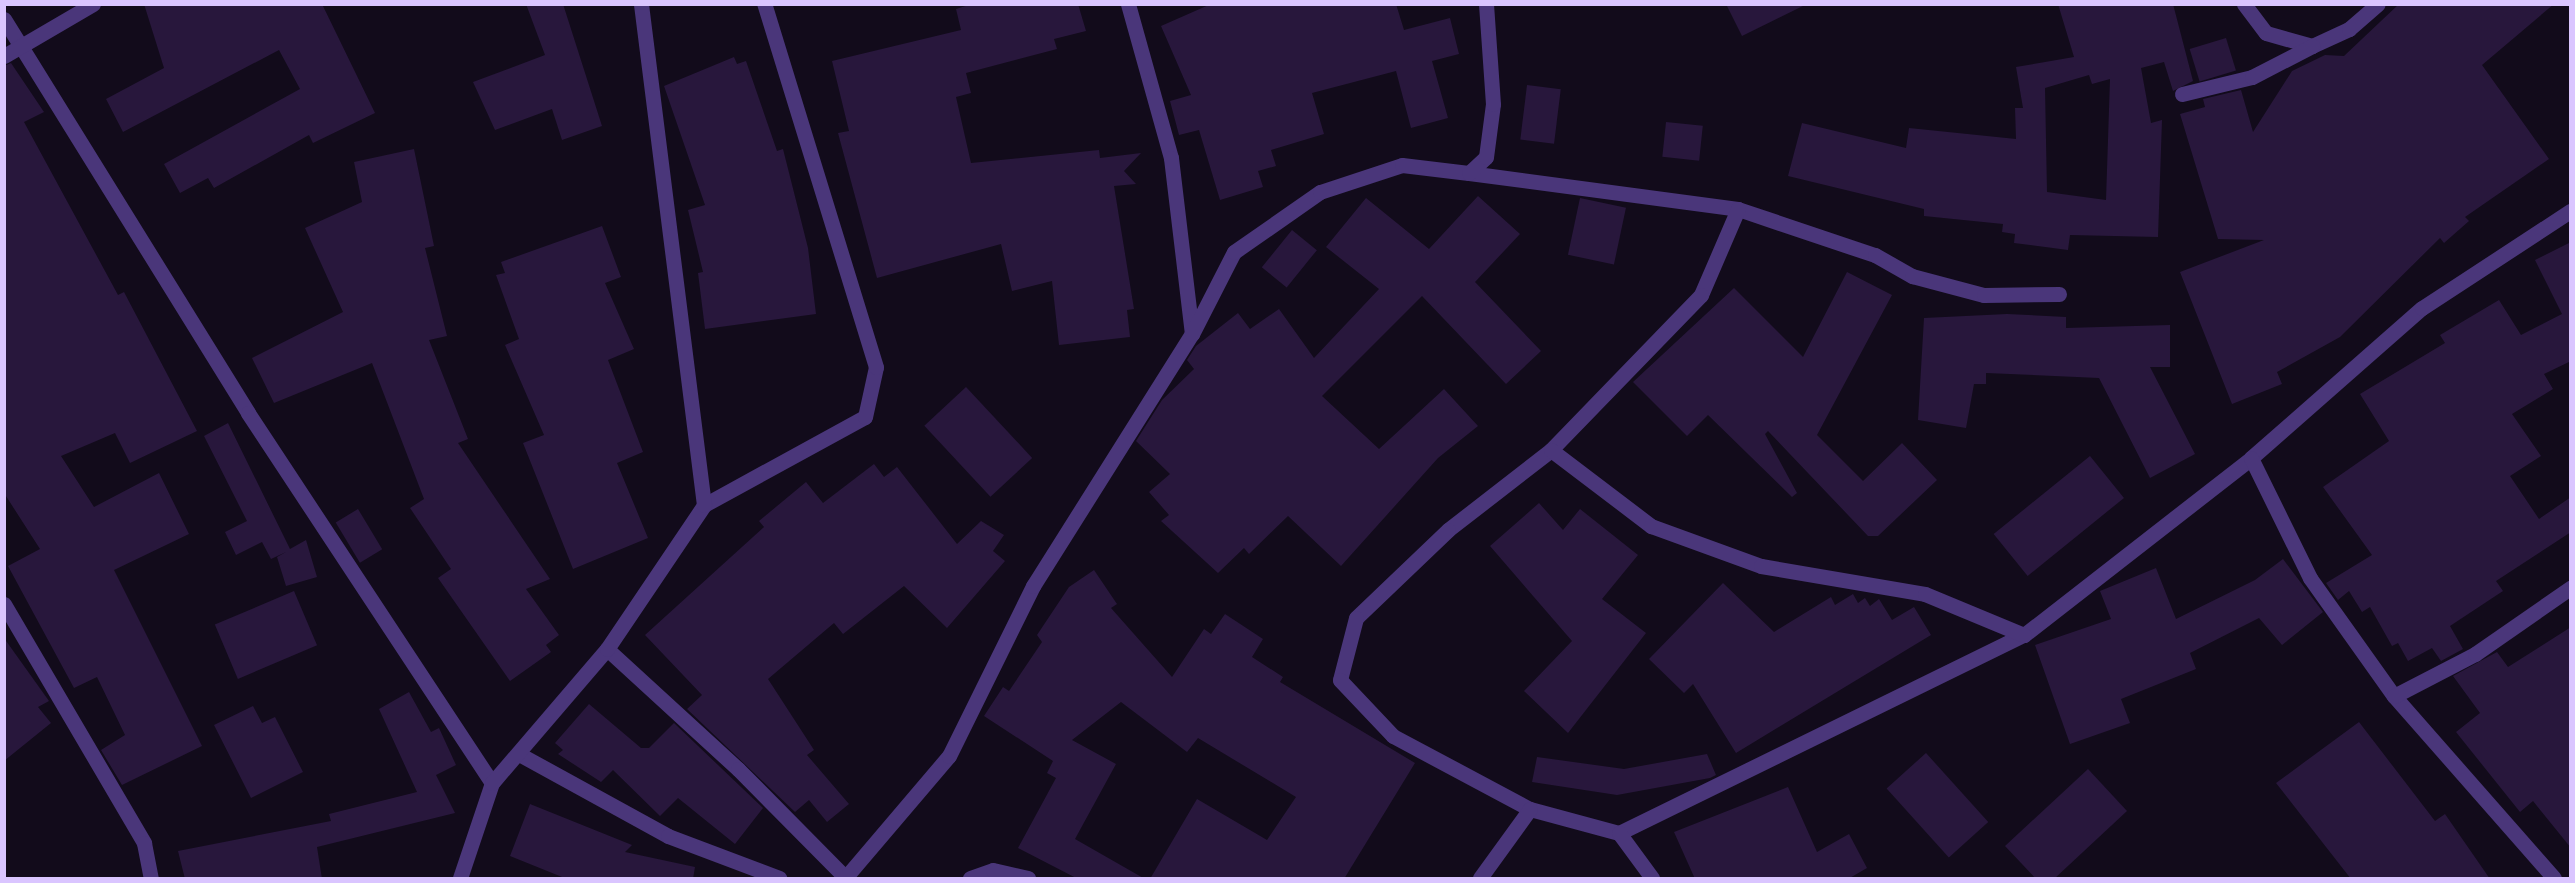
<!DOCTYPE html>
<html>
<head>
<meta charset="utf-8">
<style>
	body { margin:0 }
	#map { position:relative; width:2575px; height:883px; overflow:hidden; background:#120b1b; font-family:"Sofia Sans Condensed",sans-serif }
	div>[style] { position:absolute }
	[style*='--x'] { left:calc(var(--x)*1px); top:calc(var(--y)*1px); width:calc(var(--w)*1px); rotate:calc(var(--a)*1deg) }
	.building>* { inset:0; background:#28173c; transform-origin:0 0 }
	.minor>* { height:15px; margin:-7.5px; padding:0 7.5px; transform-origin:7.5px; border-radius:7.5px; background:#4a367a }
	span { translate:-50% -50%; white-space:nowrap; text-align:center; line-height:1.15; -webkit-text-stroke:4.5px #120b1b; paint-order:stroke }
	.frame { position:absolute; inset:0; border:6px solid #dac5ff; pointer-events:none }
</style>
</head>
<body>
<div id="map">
	<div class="building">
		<i style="clip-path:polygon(144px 4px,322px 4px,375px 113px,313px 143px,309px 135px,214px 188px,208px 178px,180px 193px,164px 164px,300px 89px,279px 50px,123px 132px,106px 99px,164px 68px)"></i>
		<i style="clip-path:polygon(526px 4px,563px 4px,602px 126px,562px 140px,552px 109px,495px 130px,473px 82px,545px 55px)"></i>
		<i style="clip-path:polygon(972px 4px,1078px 4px,1086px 31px,1054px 39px,1057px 49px,966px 73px,971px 93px,956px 97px,971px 163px,1099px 150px,1100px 158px,1141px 153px,1124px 171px,1136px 184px,1114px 186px,1134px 309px,1127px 310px,1130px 337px,1059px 345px,1052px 281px,1012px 291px,1001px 244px,877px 278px,838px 133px,849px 131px,832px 61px,961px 30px,956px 9px)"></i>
		<i style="clip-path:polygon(1211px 4px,1396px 4px,1404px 30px,1450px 18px,1459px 54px,1432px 61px,1448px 118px,1411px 128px,1396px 71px,1312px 93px,1324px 134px,1271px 150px,1276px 166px,1258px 171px,1263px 187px,1220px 200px,1199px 130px,1179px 135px,1170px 101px,1191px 95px,1161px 26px)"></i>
		<i style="clip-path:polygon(1726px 4px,1807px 4px,1742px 36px)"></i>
		<i style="clip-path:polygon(evenodd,2058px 4px,2173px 4px,2193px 81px,2173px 91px,2164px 62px,2141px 68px,2151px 123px,2162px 120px,2158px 237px,2070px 235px,2068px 250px,2014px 243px,2015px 234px,2002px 232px,2003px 224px,1924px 216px,1924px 209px,1788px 176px,1802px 123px,1906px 148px,1909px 128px,2016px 139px,2015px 108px,2023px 108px,2016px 67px,2074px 57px,2058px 4px,2089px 75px,2092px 84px,2110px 79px,2106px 200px,2047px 192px,2045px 88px,2089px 75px)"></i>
		<i style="clip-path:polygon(2399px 4px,2554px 4px,2482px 65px,2549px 159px,2465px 217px,2469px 221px,2444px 243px,2440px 238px,2340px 337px,2277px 372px,2282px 384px,2232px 404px,2180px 272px,2264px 240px,2218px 239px,2180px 114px,2205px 107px,2203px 99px,2241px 90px,2253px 132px,2292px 71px,2325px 55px,2344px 56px)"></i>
		<i style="left:2226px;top:38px;width:34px;height:38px;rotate:73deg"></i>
		<i style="clip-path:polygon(734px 57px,737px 64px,746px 61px,777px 151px,783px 149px,808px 248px,816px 314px,705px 329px,698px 273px,703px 272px,688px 210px,705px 205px,664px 86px)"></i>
		<i style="clip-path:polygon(11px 63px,44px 112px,24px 122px,118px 295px,124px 292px,197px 431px,130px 463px,115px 433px,61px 456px,94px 507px,159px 473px,189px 534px,114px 570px,202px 746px,122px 785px,101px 750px,125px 735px,97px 677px,74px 688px,8px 566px,40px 549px,4px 493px,4px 66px)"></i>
		<i style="left:1527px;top:85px;width:34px;height:55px;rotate:7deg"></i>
		<i style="left:1666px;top:122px;width:37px;height:35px;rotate:6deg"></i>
		<i style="clip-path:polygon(414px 149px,434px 246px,425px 248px,447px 336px,429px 340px,468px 439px,458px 443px,550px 579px,526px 589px,559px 635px,546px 645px,551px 652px,510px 681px,438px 578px,451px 569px,410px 508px,424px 499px,372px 363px,274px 403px,252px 358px,343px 312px,305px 228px,362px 202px,354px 162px)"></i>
		<i style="clip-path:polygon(1478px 196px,1520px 234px,1475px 282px,1541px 351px,1506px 384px,1422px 296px,1322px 396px,1379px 449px,1444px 389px,1478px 426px,1438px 458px,1341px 566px,1288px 516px,1249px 554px,1244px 548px,1218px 573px,1161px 521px,1169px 515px,1149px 492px,1170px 474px,1136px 441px,1162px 400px,1194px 369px,1187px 360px,1196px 346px,1238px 313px,1250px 329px,1279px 309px,1314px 358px,1379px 289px,1326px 247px,1366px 198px,1429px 249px)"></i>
		<i style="left:1580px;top:198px;width:47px;height:58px;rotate:12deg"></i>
		<i style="clip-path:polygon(602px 226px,621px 277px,605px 283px,634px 349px,608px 360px,643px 452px,617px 463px,648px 538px,573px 569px,523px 443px,544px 435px,505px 345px,519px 339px,496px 275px,505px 273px,501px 262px)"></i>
		<i style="left:1292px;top:230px;width:32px;height:48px;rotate:39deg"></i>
		<i style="clip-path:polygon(2571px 242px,2571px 361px,2544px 374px,2553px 389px,2512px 414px,2541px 456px,2510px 476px,2539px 519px,2571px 497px,2571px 532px,2496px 581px,2503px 591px,2450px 626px,2463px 649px,2441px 661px,2432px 648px,2408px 661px,2398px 643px,2392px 646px,2370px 607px,2362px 612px,2349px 591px,2338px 600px,2326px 583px,2372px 555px,2323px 487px,2389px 441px,2360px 394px,2445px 343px,2440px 335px,2499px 300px,2521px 335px,2562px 314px,2535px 260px)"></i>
		<i style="clip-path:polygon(1847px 272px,1892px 295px,1817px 435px,1863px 481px,1902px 443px,1937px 480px,1878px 536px,1868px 536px,1768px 431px,1765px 434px,1797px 493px,1792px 497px,1708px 415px,1687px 436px,1633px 382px,1734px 288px,1803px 357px)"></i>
		<i style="clip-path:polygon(2007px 314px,2066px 317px,2066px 328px,2170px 325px,2170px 367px,2150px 367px,2195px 454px,2150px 478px,2099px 378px,1986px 373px,1986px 384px,1974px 384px,1966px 428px,1918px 420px,1924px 318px)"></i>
		<i style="left:966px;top:387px;width:97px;height:57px;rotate:47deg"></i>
		<i style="clip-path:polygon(228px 423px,290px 549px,306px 540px,317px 577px,286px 586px,277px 557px,286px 552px,271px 559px,262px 542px,236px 555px,225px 532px,247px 521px,204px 436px)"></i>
		<i style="left:2090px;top:456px;width:54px;height:124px;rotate:51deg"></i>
		<i style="clip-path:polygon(874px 464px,884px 477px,897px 467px,957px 544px,981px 521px,1004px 535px,993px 551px,1005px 561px,947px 628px,904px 586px,843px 634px,834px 623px,768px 679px,814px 750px,807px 755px,849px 804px,827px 822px,809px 800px,795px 812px,687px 709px,702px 695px,645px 635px,764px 527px,759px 521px,806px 482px,823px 503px)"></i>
		<i style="clip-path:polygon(1539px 503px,1563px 530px,1580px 509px,1638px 555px,1602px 599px,1646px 633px,1568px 733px,1524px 691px,1572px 641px,1490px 546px)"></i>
		<i style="left:358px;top:509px;width:47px;height:26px;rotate:59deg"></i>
		<i style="clip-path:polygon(2283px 559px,2323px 612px,2282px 645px,2259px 618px,2190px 653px,2196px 669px,2121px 699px,2130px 723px,2070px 744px,2035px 645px,2111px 619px,2100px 591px,2156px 568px,2176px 619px,2255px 580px)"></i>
		<i style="clip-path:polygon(1094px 570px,1117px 604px,1111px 608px,1172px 677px,1204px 629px,1211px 634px,1225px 614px,1263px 639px,1252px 657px,1283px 677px,1280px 682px,1415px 763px,1344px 879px,1150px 879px,1197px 799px,1267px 840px,1296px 797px,1198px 738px,1187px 752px,1121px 702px,1072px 740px,1116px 764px,1075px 839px,1145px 879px,1078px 879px,1018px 848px,1056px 778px,1047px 773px,1053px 761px,984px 716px,1003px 687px,1009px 691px,1042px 642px,1037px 635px,1069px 587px)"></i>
		<i style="clip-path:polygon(1723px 583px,1774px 632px,1831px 597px,1835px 605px,1853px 594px,1858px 603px,1865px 598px,1870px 606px,1879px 599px,1892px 620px,1914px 607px,1931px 635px,1736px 753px,1693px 684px,1684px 693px,1649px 659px)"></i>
		<i style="left:294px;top:591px;width:59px;height:86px;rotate:67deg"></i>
		<i style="clip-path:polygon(2571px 627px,2571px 848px,2533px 801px,2520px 812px,2456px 732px,2480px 713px,2453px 676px,2497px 652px,2508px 667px)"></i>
		<i style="clip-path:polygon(4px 638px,49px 701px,38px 707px,51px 723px,4px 761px)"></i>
		<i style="clip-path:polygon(409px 692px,431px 732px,439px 728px,456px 765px,436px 775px,455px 813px,317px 847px,322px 879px,185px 879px,178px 851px,331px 821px,329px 814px,417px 792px,379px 709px)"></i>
		<i style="clip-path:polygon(589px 704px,641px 748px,649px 748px,674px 723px,763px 808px,735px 844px,678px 798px,660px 816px,613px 770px,601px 782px,558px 754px,563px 750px,555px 743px)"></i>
		<i style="clip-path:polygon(253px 706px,262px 723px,275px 717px,303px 772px,251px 798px,214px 725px)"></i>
		<i style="clip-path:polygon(2359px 722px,2435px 821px,2445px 814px,2490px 879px,2351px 879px,2276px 783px)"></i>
		<i style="left:1926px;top:753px;width:93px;height:53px;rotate:48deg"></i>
		<i style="clip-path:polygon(1707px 754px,1716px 775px,1710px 778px,1617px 795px,1532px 782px,1537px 757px,1624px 769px)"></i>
		<i style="clip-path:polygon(2088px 769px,2127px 811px,2054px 879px,2036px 879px,2005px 846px)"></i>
		<i style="clip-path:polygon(1788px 787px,1817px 852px,1849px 834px,1867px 868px,1848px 879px,1695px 879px,1674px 832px)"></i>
		<i style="clip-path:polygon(530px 804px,632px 845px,625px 852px,695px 867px,693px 879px,567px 879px,510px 856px)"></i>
	</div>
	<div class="minor">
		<i style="--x:1128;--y:4;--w:160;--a:74.4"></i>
		<i style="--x:1171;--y:158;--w:177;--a:83.2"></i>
		<i style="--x:2244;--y:4;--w:36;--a:53"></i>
		<i style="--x:2266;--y:33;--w:48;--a:15.8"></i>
		<i style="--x:2312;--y:46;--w:41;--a:-24.7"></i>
		<i style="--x:2349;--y:29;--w:38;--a:-41"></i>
		<i style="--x:4;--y:19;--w:463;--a:58.2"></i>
		<i style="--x:248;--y:413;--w:443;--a:56.6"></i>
		<i style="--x:4;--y:56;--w:103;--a:-30.3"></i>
		<i style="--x:2182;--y:94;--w:72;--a:-13.7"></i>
		<i style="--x:2252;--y:77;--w:68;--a:-27.3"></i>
		<i style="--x:1469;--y:173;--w:271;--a:7.6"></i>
		<i style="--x:1738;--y:209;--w:145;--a:18.6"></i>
		<i style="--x:1875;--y:255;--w:43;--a:29.6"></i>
		<i style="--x:1912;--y:276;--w:74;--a:14.8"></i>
		<i style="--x:1984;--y:295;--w:75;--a:-0.8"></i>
		<i style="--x:1738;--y:209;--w:94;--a:113.3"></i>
		<i style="--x:1701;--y:295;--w:216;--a:134.1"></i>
		<i style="--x:1551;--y:450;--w:130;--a:142.2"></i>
		<i style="--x:1448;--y:530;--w:127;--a:136.3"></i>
		<i style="--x:1356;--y:618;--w:64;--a:104.5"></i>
		<i style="--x:1340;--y:680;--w:77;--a:46.6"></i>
		<i style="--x:1393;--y:736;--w:155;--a:28.1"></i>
		<i style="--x:1530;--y:809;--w:92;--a:15.1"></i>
		<i style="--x:1619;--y:833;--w:451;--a:-26.1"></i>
		<i style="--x:2024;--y:635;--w:288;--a:-37.9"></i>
		<i style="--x:2251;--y:458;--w:227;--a:-41.3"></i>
		<i style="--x:2422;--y:308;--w:177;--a:-33.2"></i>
		<i style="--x:1551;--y:450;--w:126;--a:37.2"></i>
		<i style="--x:1651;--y:526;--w:117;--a:20"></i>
		<i style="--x:1761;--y:566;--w:166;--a:9.7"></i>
		<i style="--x:1925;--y:594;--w:107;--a:22.5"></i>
		<i style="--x:2251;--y:458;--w:134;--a:63.8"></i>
		<i style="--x:2310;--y:578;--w:145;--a:54.6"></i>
		<i style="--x:2394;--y:696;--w:242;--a:48.7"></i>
		<i style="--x:704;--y:505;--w:183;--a:-28.7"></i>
		<i style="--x:865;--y:417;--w:51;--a:-77.6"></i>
		<i style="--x:876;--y:367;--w:380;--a:-107.1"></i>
		<i style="--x:4;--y:604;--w:277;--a:59.6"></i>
		<i style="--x:144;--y:843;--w:36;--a:79"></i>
		<i style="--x:607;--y:649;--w:178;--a:42.5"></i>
		<i style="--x:738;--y:769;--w:153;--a:45.3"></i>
		<i style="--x:2394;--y:696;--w:91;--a:-27.4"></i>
		<i style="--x:2475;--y:654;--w:116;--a:-34.8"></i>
		<i style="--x:519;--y:754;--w:170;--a:28.8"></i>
		<i style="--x:668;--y:836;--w:119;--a:20.7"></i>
		<i style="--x:1619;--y:833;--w:56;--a:53.7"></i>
		<i style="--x:460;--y:878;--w:100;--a:-71.4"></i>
		<i style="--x:492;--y:783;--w:177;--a:-49.4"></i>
		<i style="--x:607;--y:649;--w:174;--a:-56"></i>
		<i style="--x:704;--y:505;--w:505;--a:-97.17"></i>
		<i style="--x:845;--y:878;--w:160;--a:-49.6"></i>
		<i style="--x:949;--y:756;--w:190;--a:-63.7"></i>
		<i style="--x:1033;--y:586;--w:298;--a:-57.8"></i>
		<i style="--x:1192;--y:334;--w:92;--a:-62.9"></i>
		<i style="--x:1234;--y:252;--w:105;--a:-34.9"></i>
		<i style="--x:1320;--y:192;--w:86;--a:-18.2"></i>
		<i style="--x:1402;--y:165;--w:67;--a:6.8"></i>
		<i style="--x:1469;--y:173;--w:23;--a:-43"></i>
		<i style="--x:1486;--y:157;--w:53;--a:-82.5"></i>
		<i style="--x:1493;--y:104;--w:100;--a:-94"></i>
		<i style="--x:970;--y:878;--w:24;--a:-19"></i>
		<i style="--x:993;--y:870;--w:36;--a:13"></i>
		<i style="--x:1480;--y:878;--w:85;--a:-54.1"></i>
	</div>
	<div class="frame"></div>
</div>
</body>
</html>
